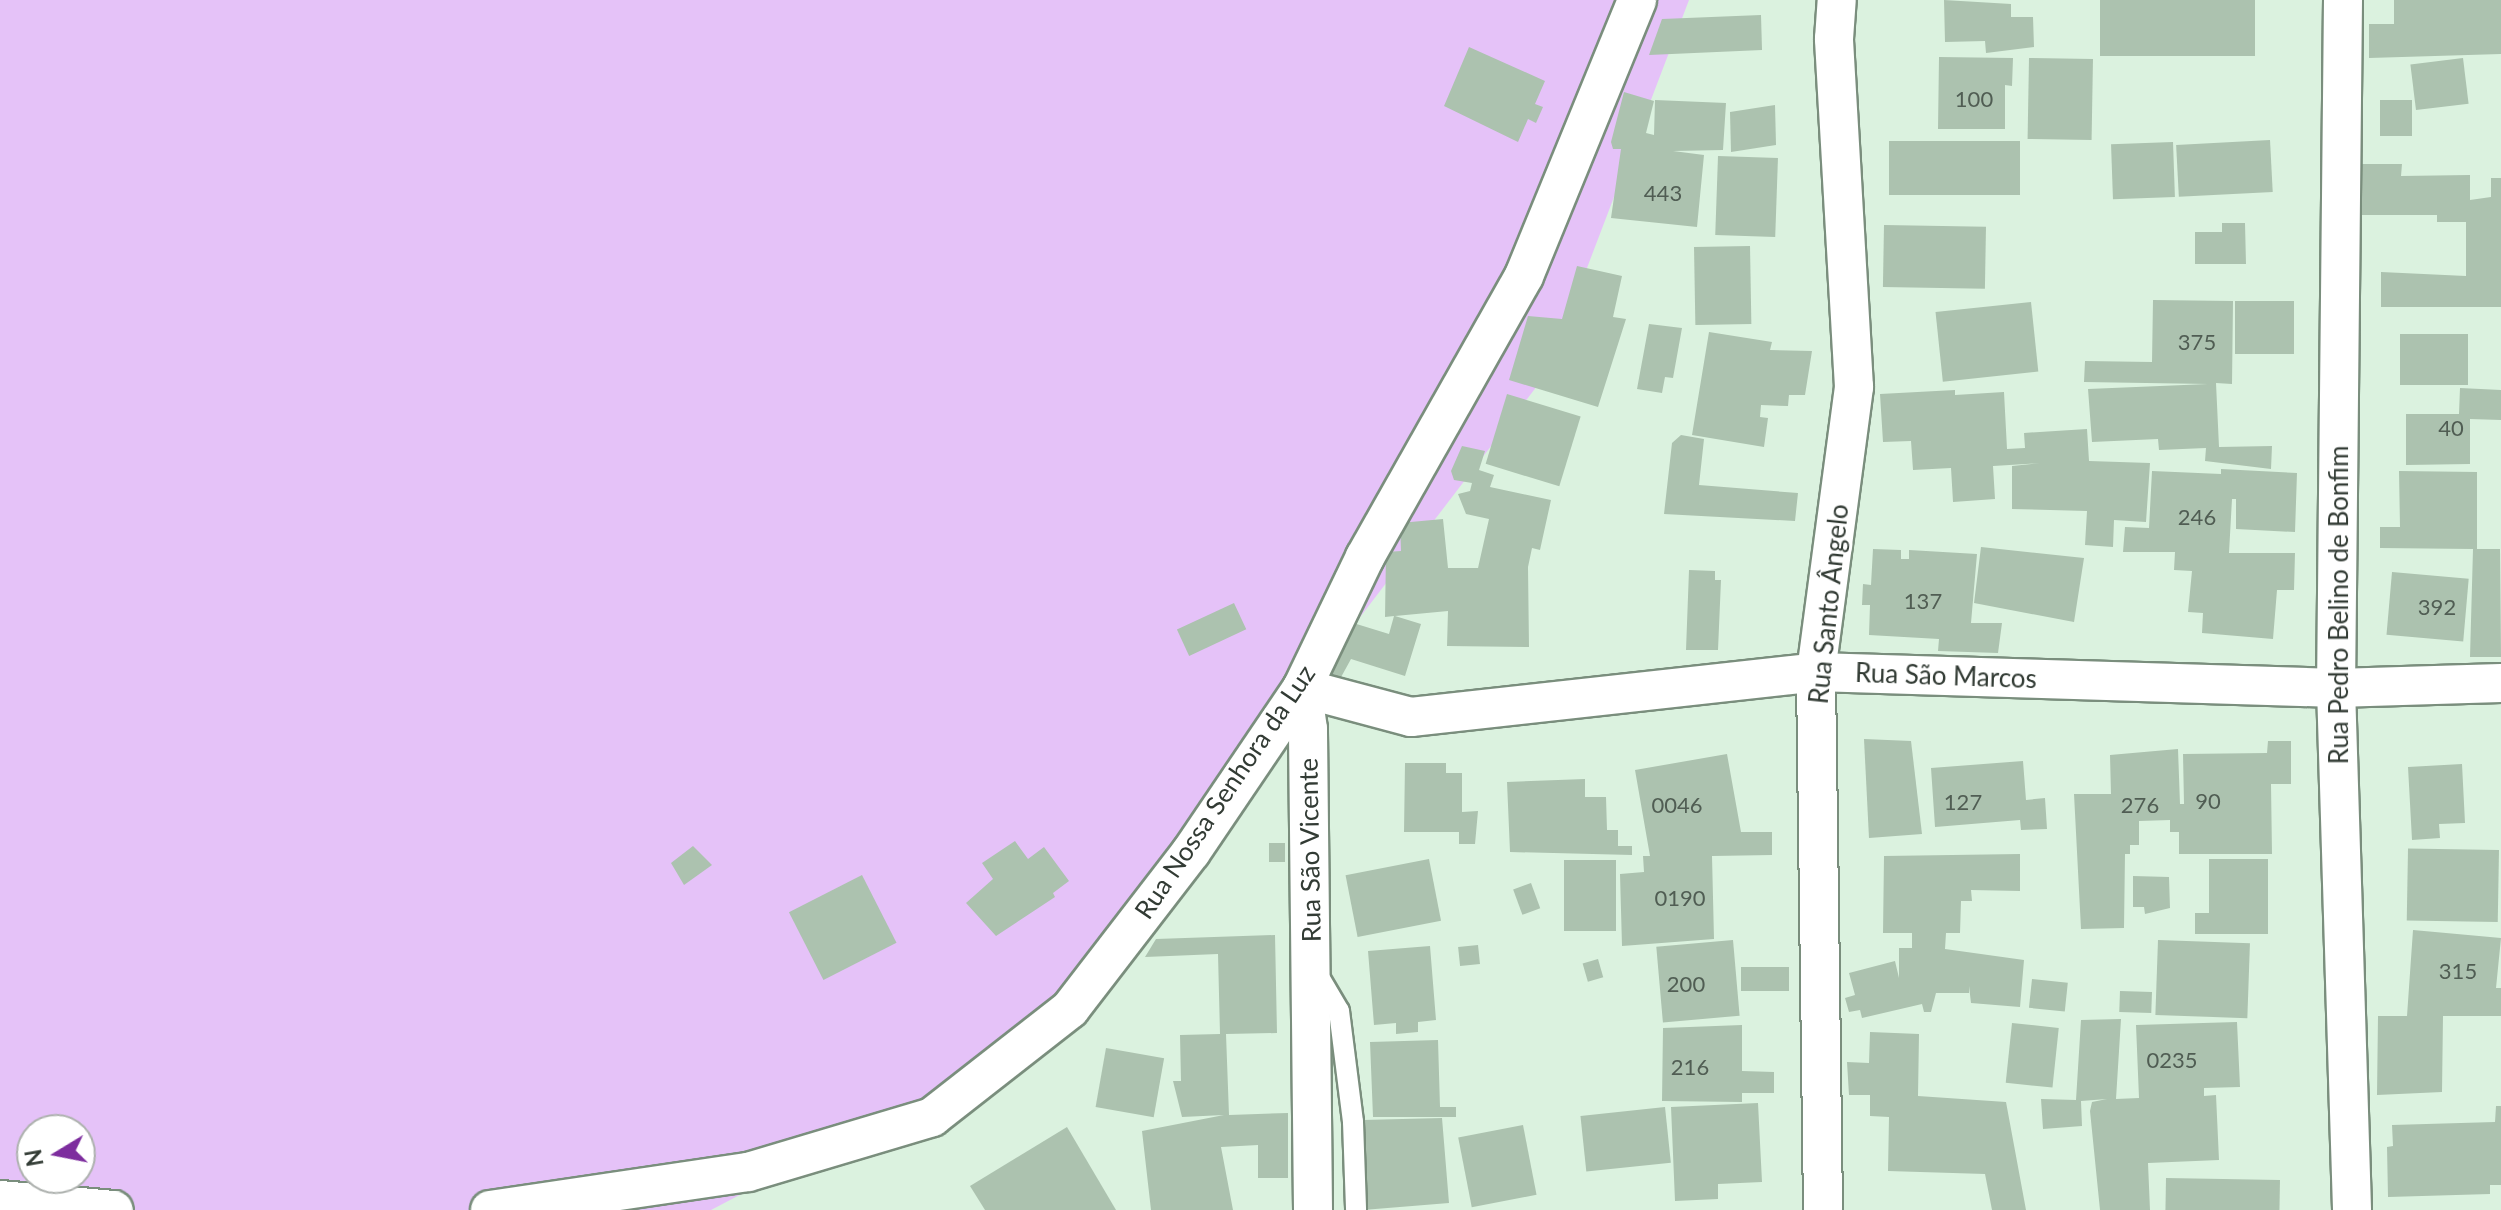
<!DOCTYPE html>
<html>
<head>
<meta charset="utf-8">
<style>
	body { margin:0 }
	#map { position:relative; width:2501px; height:1210px; overflow:hidden; background:#dbf2df; font-family:Lato,sans-serif }
	div>[style] { position:absolute }
	[style*='--x'] { left:calc(var(--x)*1px); top:calc(var(--y)*1px); width:calc(var(--w)*1px); rotate:calc(var(--a)*1deg) }
	.green>* { inset:0; background:#e5c2f8 }
	.building>* { inset:0; background:#acc2af; transform-origin:0 0 }
	.roads { filter:drop-shadow(2px 0 #7a8e7d) drop-shadow(-2px 0 #7a8e7d) drop-shadow(0 2px #7a8e7d) drop-shadow(0 -2px #7a8e7d) }
	.service>* { height:20px; margin:-10px; padding:0 10px; transform-origin:10px; border-radius:10px; background:#fff }
	.minor>* { height:38px; margin:-19px; padding:0 19px; transform-origin:19px; border-radius:19px; background:#fff }
	span { translate:-50% -50%; white-space:nowrap; text-align:center; line-height:1.15; -webkit-text-stroke:6px #fff; paint-order:stroke }
	.number-label { font-size:22px; color:#505d53 }
	.number-label span { -webkit-text-stroke-width:0 }
	.street-label { font-size:26px; color:#323b34 }
	.north { position:absolute; left:16px; top:1114px; width:80px; height:80px; box-sizing:border-box; background:#fff; border:2px solid #adb1ae; border-radius:50%; rotate:260deg; font-size:22px; font-weight:700; line-height:32px; text-align:center; color:#323b34 }
	.north::after { content:''; display:block; margin:auto; width:28px; height:36px; background:#7d2d9e; clip-path:polygon(50% 0,100% 100%,50% 72%,0 100%) }
</style>
</head>
<body>
<div id="map">
	<div class="green">
		<i style="clip-path:polygon(evenodd,0 0,1689px 0,1547px 373px,1037px 1039px,711px 1210px,0 1210px,0 0,32px 1130px,80px 1130px,80px 1178px,32px 1178px,32px 1130px)"></i>
	</div>
	<div class="building">
		<i style="clip-path:polygon(1944px 0,2011px 4px,2011px 17px,2033px 17px,2034px 47px,1986px 53px,1985px 41px,1945px 42px)"></i>
		<i style="left:2100px;top:0;width:155px;height:56px"></i>
		<i style="clip-path:polygon(2394px 0,2501px 0,2501px 54px,2369px 58px,2369px 24px,2394px 24px)"></i>
		<i style="clip-path:polygon(1761px 15px,1762px 50px,1649px 55px,1662px 19px)"></i>
		<i style="clip-path:polygon(1469px 47px,1545px 81px,1535px 104px,1543px 107px,1536px 123px,1528px 119px,1518px 142px,1444px 106px)"></i>
		<i style="clip-path:polygon(1939px 57px,2013px 58px,2012px 86px,2005px 85px,2005px 129px,1938px 129px)"></i>
		<i style="left:2029px;top:58px;width:64px;height:81px;rotate:1deg"></i>
		<i style="left:2463px;top:58px;width:46px;height:53px;rotate:83deg"></i>
		<i style="clip-path:polygon(1624px 92px,1654px 101px,1646px 133px,1654px 135px,1655px 100px,1726px 103px,1723px 150px,1673px 151px,1704px 155px,1697px 227px,1611px 218px,1621px 149px,1613px 149px,1611px 142px)"></i>
		<i style="left:2380px;top:100px;width:32px;height:36px"></i>
		<i style="clip-path:polygon(1775px 105px,1776px 145px,1731px 152px,1730px 112px)"></i>
		<i style="left:2270px;top:140px;width:52px;height:94px;rotate:87deg"></i>
		<i style="left:2020px;top:141px;width:54px;height:131px;rotate:90deg"></i>
		<i style="left:2173px;top:142px;width:55px;height:62px;rotate:88deg"></i>
		<i style="left:1718px;top:156px;width:60px;height:79px;rotate:2deg"></i>
		<i style="clip-path:polygon(2355px 164px,2402px 164px,2401px 176px,2470px 175px,2470px 200px,2491px 197px,2491px 178px,2501px 178px,2501px 307px,2381px 307px,2381px 272px,2466px 276px,2466px 222px,2437px 222px,2437px 215px,2355px 215px)"></i>
		<i style="clip-path:polygon(2222px 223px,2245px 223px,2246px 264px,2195px 264px,2195px 232px,2222px 232px)"></i>
		<i style="left:1884px;top:225px;width:102px;height:62px;rotate:1deg"></i>
		<i style="left:1750px;top:246px;width:78px;height:56px;rotate:89deg"></i>
		<i style="clip-path:polygon(1577px 266px,1622px 276px,1613px 317px,1626px 319px,1598px 407px,1509px 380px,1528px 316px,1562px 319px)"></i>
		<i style="clip-path:polygon(2153px 300px,2233px 301px,2232px 384px,2216px 383px,2219px 447px,2272px 446px,2271px 469px,2205px 461px,2206px 448px,2159px 450px,2158px 439px,2092px 442px,2088px 389px,2208px 384px,2084px 382px,2085px 361px,2152px 362px)"></i>
		<i style="left:2235px;top:301px;width:59px;height:53px"></i>
		<i style="left:2031px;top:302px;width:70px;height:96px;rotate:84deg"></i>
		<i style="clip-path:polygon(1649px 324px,1682px 328px,1673px 378px,1665px 377px,1662px 393px,1637px 389px)"></i>
		<i style="clip-path:polygon(1709px 332px,1772px 342px,1770px 350px,1812px 351px,1805px 395px,1789px 395px,1788px 406px,1761px 405px,1760px 417px,1768px 418px,1764px 447px,1692px 435px)"></i>
		<i style="left:2400px;top:334px;width:68px;height:51px"></i>
		<i style="clip-path:polygon(2460px 388px,2501px 390px,2501px 420px,2470px 419px,2470px 464px,2406px 465px,2406px 414px,2459px 414px)"></i>
		<i style="clip-path:polygon(1955px 390px,1955px 395px,2004px 392px,2007px 449px,2025px 448px,2024px 433px,2087px 429px,2089px 461px,2150px 463px,2146px 522px,2114px 520px,2113px 547px,2085px 545px,2087px 511px,2012px 509px,2012px 466px,2040px 463px,1993px 466px,1995px 499px,1953px 502px,1951px 468px,1913px 470px,1911px 441px,1883px 442px,1880px 394px)"></i>
		<i style="left:1507px;top:394px;width:77px;height:73px;rotate:17deg"></i>
		<i style="clip-path:polygon(1681px 435px,1704px 439px,1699px 485px,1798px 493px,1795px 521px,1664px 514px,1672px 443px)"></i>
		<i style="clip-path:polygon(1462px 446px,1485px 451px,1479px 470px,1494px 475px,1490px 487px,1551px 500px,1540px 550px,1532px 548px,1528px 567px,1529px 647px,1447px 646px,1448px 611px,1395px 616px,1421px 624px,1405px 676px,1351px 659px,1340px 679px,1323px 673px,1350px 622px,1389px 634px,1394px 616px,1385px 617px,1386px 552px,1401px 551px,1400px 523px,1443px 519px,1448px 568px,1478px 568px,1489px 519px,1466px 514px,1458px 494px,1470px 491px,1472px 483px,1454px 480px,1451px 471px)"></i>
		<i style="clip-path:polygon(2221px 469px,2297px 473px,2295px 532px,2236px 529px,2236px 499px,2232px 499px,2229px 553px,2295px 553px,2294px 590px,2277px 590px,2273px 639px,2202px 633px,2203px 613px,2188px 612px,2192px 571px,2174px 570px,2175px 552px,2216px 552px,2123px 552px,2125px 527px,2149px 528px,2152px 471px,2221px 474px)"></i>
		<i style="clip-path:polygon(2399px 471px,2477px 472px,2477px 549px,2500px 549px,2501px 657px,2470px 657px,2473px 549px,2380px 548px,2380px 527px,2400px 527px)"></i>
		<i style="clip-path:polygon(1981px 547px,2084px 558px,2074px 622px,1974px 603px)"></i>
		<i style="clip-path:polygon(1873px 549px,1901px 550px,1901px 559px,1909px 559px,1909px 550px,1977px 554px,1971px 623px,2002px 623px,1998px 653px,1938px 651px,1939px 639px,1869px 635px,1870px 605px,1862px 605px,1863px 584px,1871px 585px)"></i>
		<i style="clip-path:polygon(1689px 570px,1715px 571px,1715px 580px,1721px 580px,1718px 650px,1686px 650px)"></i>
		<i style="left:2392px;top:572px;width:77px;height:63px;rotate:5deg"></i>
		<i style="left:1234px;top:603px;width:29px;height:63px;rotate:65deg"></i>
		<i style="clip-path:polygon(1864px 739px,1911px 741px,1922px 834px,1869px 838px)"></i>
		<i style="clip-path:polygon(2268px 741px,2291px 741px,2291px 784px,2271px 784px,2272px 854px,2179px 854px,2179px 832px,2170px 832px,2170px 820px,2139px 821px,2139px 845px,2130px 845px,2130px 854px,2125px 854px,2124px 928px,2081px 929px,2074px 794px,2111px 794px,2110px 755px,2178px 749px,2180px 804px,2184px 804px,2183px 754px,2267px 753px)"></i>
		<i style="clip-path:polygon(1727px 754px,1741px 832px,1772px 832px,1772px 855px,1712px 856px,1714px 939px,1622px 946px,1620px 874px,1644px 872px,1643px 856px,1650px 856px,1635px 770px)"></i>
		<i style="clip-path:polygon(2023px 761px,2026px 800px,2045px 798px,2047px 829px,2021px 830px,2020px 820px,1935px 827px,1931px 768px)"></i>
		<i style="clip-path:polygon(1405px 763px,1446px 763px,1446px 773px,1462px 773px,1462px 812px,1478px 811px,1475px 844px,1459px 844px,1459px 832px,1404px 832px)"></i>
		<i style="clip-path:polygon(2462px 764px,2465px 823px,2439px 824px,2440px 838px,2412px 840px,2408px 767px)"></i>
		<i style="clip-path:polygon(1585px 779px,1585px 797px,1606px 797px,1607px 830px,1618px 830px,1618px 846px,1632px 846px,1632px 855px,1510px 852px,1507px 782px)"></i>
		<i style="clip-path:polygon(1015px 841px,1028px 859px,1044px 847px,1069px 881px,1053px 893px,1055px 897px,996px 936px,966px 903px,993px 879px,982px 863px)"></i>
		<i style="left:1269px;top:843px;width:16px;height:19px"></i>
		<i style="clip-path:polygon(693px 846px,712px 865px,684px 885px,671px 863px)"></i>
		<i style="left:2499px;top:850px;width:72px;height:91px;rotate:91deg"></i>
		<i style="clip-path:polygon(2020px 854px,2020px 891px,1971px 890px,1972px 901px,1961px 901px,1960px 933px,1946px 933px,1945px 949px,2024px 960px,2020px 1007px,1971px 1003px,1969px 986px,1969px 993px,1936px 993px,1931px 1012px,1924px 1012px,1922px 1004px,1862px 1018px,1860px 1010px,1849px 1012px,1845px 998px,1855px 995px,1849px 973px,1895px 961px,1899px 978px,1899px 948px,1912px 948px,1912px 933px,1883px 933px,1884px 856px)"></i>
		<i style="left:1429px;top:859px;width:63px;height:85px;rotate:79deg"></i>
		<i style="clip-path:polygon(2209px 859px,2268px 859px,2268px 934px,2195px 934px,2195px 913px,2209px 913px)"></i>
		<i style="left:1616px;top:860px;width:71px;height:52px;rotate:90deg"></i>
		<i style="left:862px;top:875px;width:76px;height:82px;rotate:63deg"></i>
		<i style="clip-path:polygon(2133px 876px,2169px 877px,2170px 908px,2145px 914px,2144px 907px,2133px 907px)"></i>
		<i style="left:1531px;top:883px;width:27px;height:19px;rotate:70deg"></i>
		<i style="clip-path:polygon(2413px 930px,2501px 938px,2496px 988px,2501px 988px,2501px 1016px,2443px 1016px,2442px 1092px,2377px 1095px,2378px 1016px,2407px 1016px)"></i>
		<i style="clip-path:polygon(1275px 935px,1277px 1033px,1226px 1034px,1229px 1115px,1288px 1113px,1288px 1178px,1258px 1178px,1258px 1145px,1221px 1147px,1233px 1210px,1151px 1210px,1142px 1131px,1224px 1115px,1182px 1117px,1173px 1081px,1181px 1081px,1180px 1035px,1220px 1034px,1218px 954px,1145px 957px,1156px 939px)"></i>
		<i style="left:1733px;top:940px;width:76px;height:77px;rotate:85deg"></i>
		<i style="left:2158px;top:940px;width:92px;height:75px;rotate:2deg"></i>
		<i style="left:1478px;top:945px;width:19px;height:20px;rotate:84deg"></i>
		<i style="clip-path:polygon(1430px 946px,1436px 1020px,1418px 1022px,1418px 1032px,1396px 1034px,1396px 1023px,1374px 1025px,1368px 951px)"></i>
		<i style="left:1598px;top:959px;width:19px;height:16px;rotate:74deg"></i>
		<i style="left:1789px;top:967px;width:24px;height:48px;rotate:90deg"></i>
		<i style="left:2032px;top:979px;width:36px;height:29px;rotate:6deg"></i>
		<i style="left:2120px;top:991px;width:32px;height:21px;rotate:2deg"></i>
		<i style="clip-path:polygon(2121px 1019px,2116px 1099px,2139px 1098px,2136px 1025px,2237px 1022px,2240px 1087px,2204px 1088px,2204px 1096px,2216px 1095px,2219px 1160px,2148px 1163px,2150px 1210px,2100px 1210px,2090px 1111px,2092px 1102px,2107px 1099px,2081px 1101px,2082px 1126px,2043px 1129px,2041px 1099px,2076px 1100px,2081px 1020px)"></i>
		<i style="left:2012px;top:1023px;width:47px;height:60px;rotate:6deg"></i>
		<i style="clip-path:polygon(1742px 1025px,1742px 1071px,1774px 1072px,1774px 1093px,1742px 1093px,1742px 1102px,1662px 1101px,1663px 1028px)"></i>
		<i style="clip-path:polygon(1870px 1032px,1919px 1034px,1918px 1096px,2006px 1102px,2026px 1210px,1992px 1210px,1985px 1174px,1888px 1171px,1889px 1117px,1870px 1116px,1870px 1095px,1849px 1095px,1847px 1062px,1869px 1063px)"></i>
		<i style="clip-path:polygon(1438px 1040px,1440px 1107px,1456px 1107px,1456px 1117px,1373px 1117px,1370px 1042px)"></i>
		<i style="left:1106px;top:1048px;width:59px;height:60px;rotate:10deg"></i>
		<i style="clip-path:polygon(1758px 1103px,1762px 1182px,1718px 1184px,1718px 1199px,1675px 1201px,1671px 1107px)"></i>
		<i style="clip-path:polygon(2496px 1106px,2501px 1106px,2501px 1185px,2490px 1185px,2490px 1194px,2388px 1197px,2387px 1147px,2393px 1146px,2392px 1125px,2495px 1122px)"></i>
		<i style="left:1665px;top:1107px;width:56px;height:85px;rotate:84deg"></i>
		<i style="clip-path:polygon(1442px 1118px,1449px 1203px,1363px 1210px,1358px 1144px,1364px 1143px,1363px 1120px)"></i>
		<i style="left:1523px;top:1125px;width:71px;height:66px;rotate:79deg"></i>
		<i style="clip-path:polygon(1067px 1127px,1116px 1210px,985px 1210px,970px 1186px)"></i>
		<i style="left:2166px;top:1178px;width:114px;height:32px;rotate:1deg"></i>
	</div>
	<div class="roads">
		<div class="service">
			<i style="--x:1316;--y:972;--w:45;--a:59.5"></i>
			<i style="--x:1339;--y:1011;--w:112;--a:82.8"></i>
			<i style="--x:1353;--y:1122;--w:88;--a:88"></i>
		</div>
		<div class="minor">
			<i style="--x:2343;--y:0;--w:688;--a:90.58"></i>
			<i style="--x:2336;--y:688;--w:522;--a:88.24"></i>
			<i style="--x:0;--y:1200;--w:114;--a:5"></i>
			<i style="--x:490;--y:1210;--w:261;--a:-8.4"></i>
			<i style="--x:748;--y:1172;--w:192;--a:-16.6"></i>
			<i style="--x:932;--y:1117;--w:175;--a:-38"></i>
			<i style="--x:1070;--y:1009;--w:198;--a:-52.4"></i>
			<i style="--x:1191;--y:852;--w:198;--a:-55.9"></i>
			<i style="--x:1302;--y:688;--w:145;--a:-64.3"></i>
			<i style="--x:1365;--y:557;--w:323;--a:-60.5"></i>
			<i style="--x:1524;--y:276;--w:298;--a:-67.7"></i>
			<i style="--x:1313;--y:1210;--w:481;--a:-90.6"></i>
			<i style="--x:1308;--y:729;--w:41;--a:-98.3"></i>
			<i style="--x:1302;--y:688;--w:113;--a:14.9"></i>
			<i style="--x:1411;--y:717;--w:407;--a:-6.3"></i>
			<i style="--x:1816;--y:672;--w:520;--a:1.76"></i>
			<i style="--x:2336;--y:688;--w:165;--a:-1.7"></i>
			<i style="--x:1823;--y:1210;--w:538;--a:-90.75"></i>
			<i style="--x:1816;--y:672;--w:288;--a:-82.4"></i>
			<i style="--x:1854;--y:387;--w:349;--a:-93.3"></i>
			<i style="--x:1834;--y:39;--w:39;--a:-86"></i>
		</div>
	</div>
	<div class="number-label">
		<span style="left:1974px;top:99px">100</span>
		<span style="left:1663px;top:193px">443</span>
		<span style="left:2197px;top:342px">375</span>
		<span style="left:2451px;top:428px">40</span>
		<span style="left:2197px;top:517px">246</span>
		<span style="left:1923px;top:601px">137</span>
		<span style="left:2437px;top:607px">392</span>
		<span style="left:2208px;top:801px">90</span>
		<span style="left:1963px;top:802px">127</span>
		<span style="left:1677px;top:805px">0046</span>
		<span style="left:2140px;top:805px">276</span>
		<span style="left:1680px;top:898px">0190</span>
		<span style="left:2458px;top:971px">315</span>
		<span style="left:1686px;top:984px">200</span>
		<span style="left:2172px;top:1060px">0235</span>
		<span style="left:1690px;top:1067px">216</span>
	</div>
	<div class="street-label">
		<span style="left:1829px;top:604px;rotate:-84deg">Rua Santo Ângelo</span>
		<span style="left:2339px;top:605px;rotate:-90deg">Rua Pedro Belino de Bonfim</span>
		<span style="left:1946px;top:676px;rotate:2deg">Rua São Marcos</span>
		<span style="left:1225px;top:792px;rotate:-56deg">Rua Nossa Senhora da Luz</span>
		<span style="left:1310px;top:850px;rotate:-91deg">Rua São Vicente</span>
	</div>
	<div class="north">N</div>
</div>
</body>
</html>
